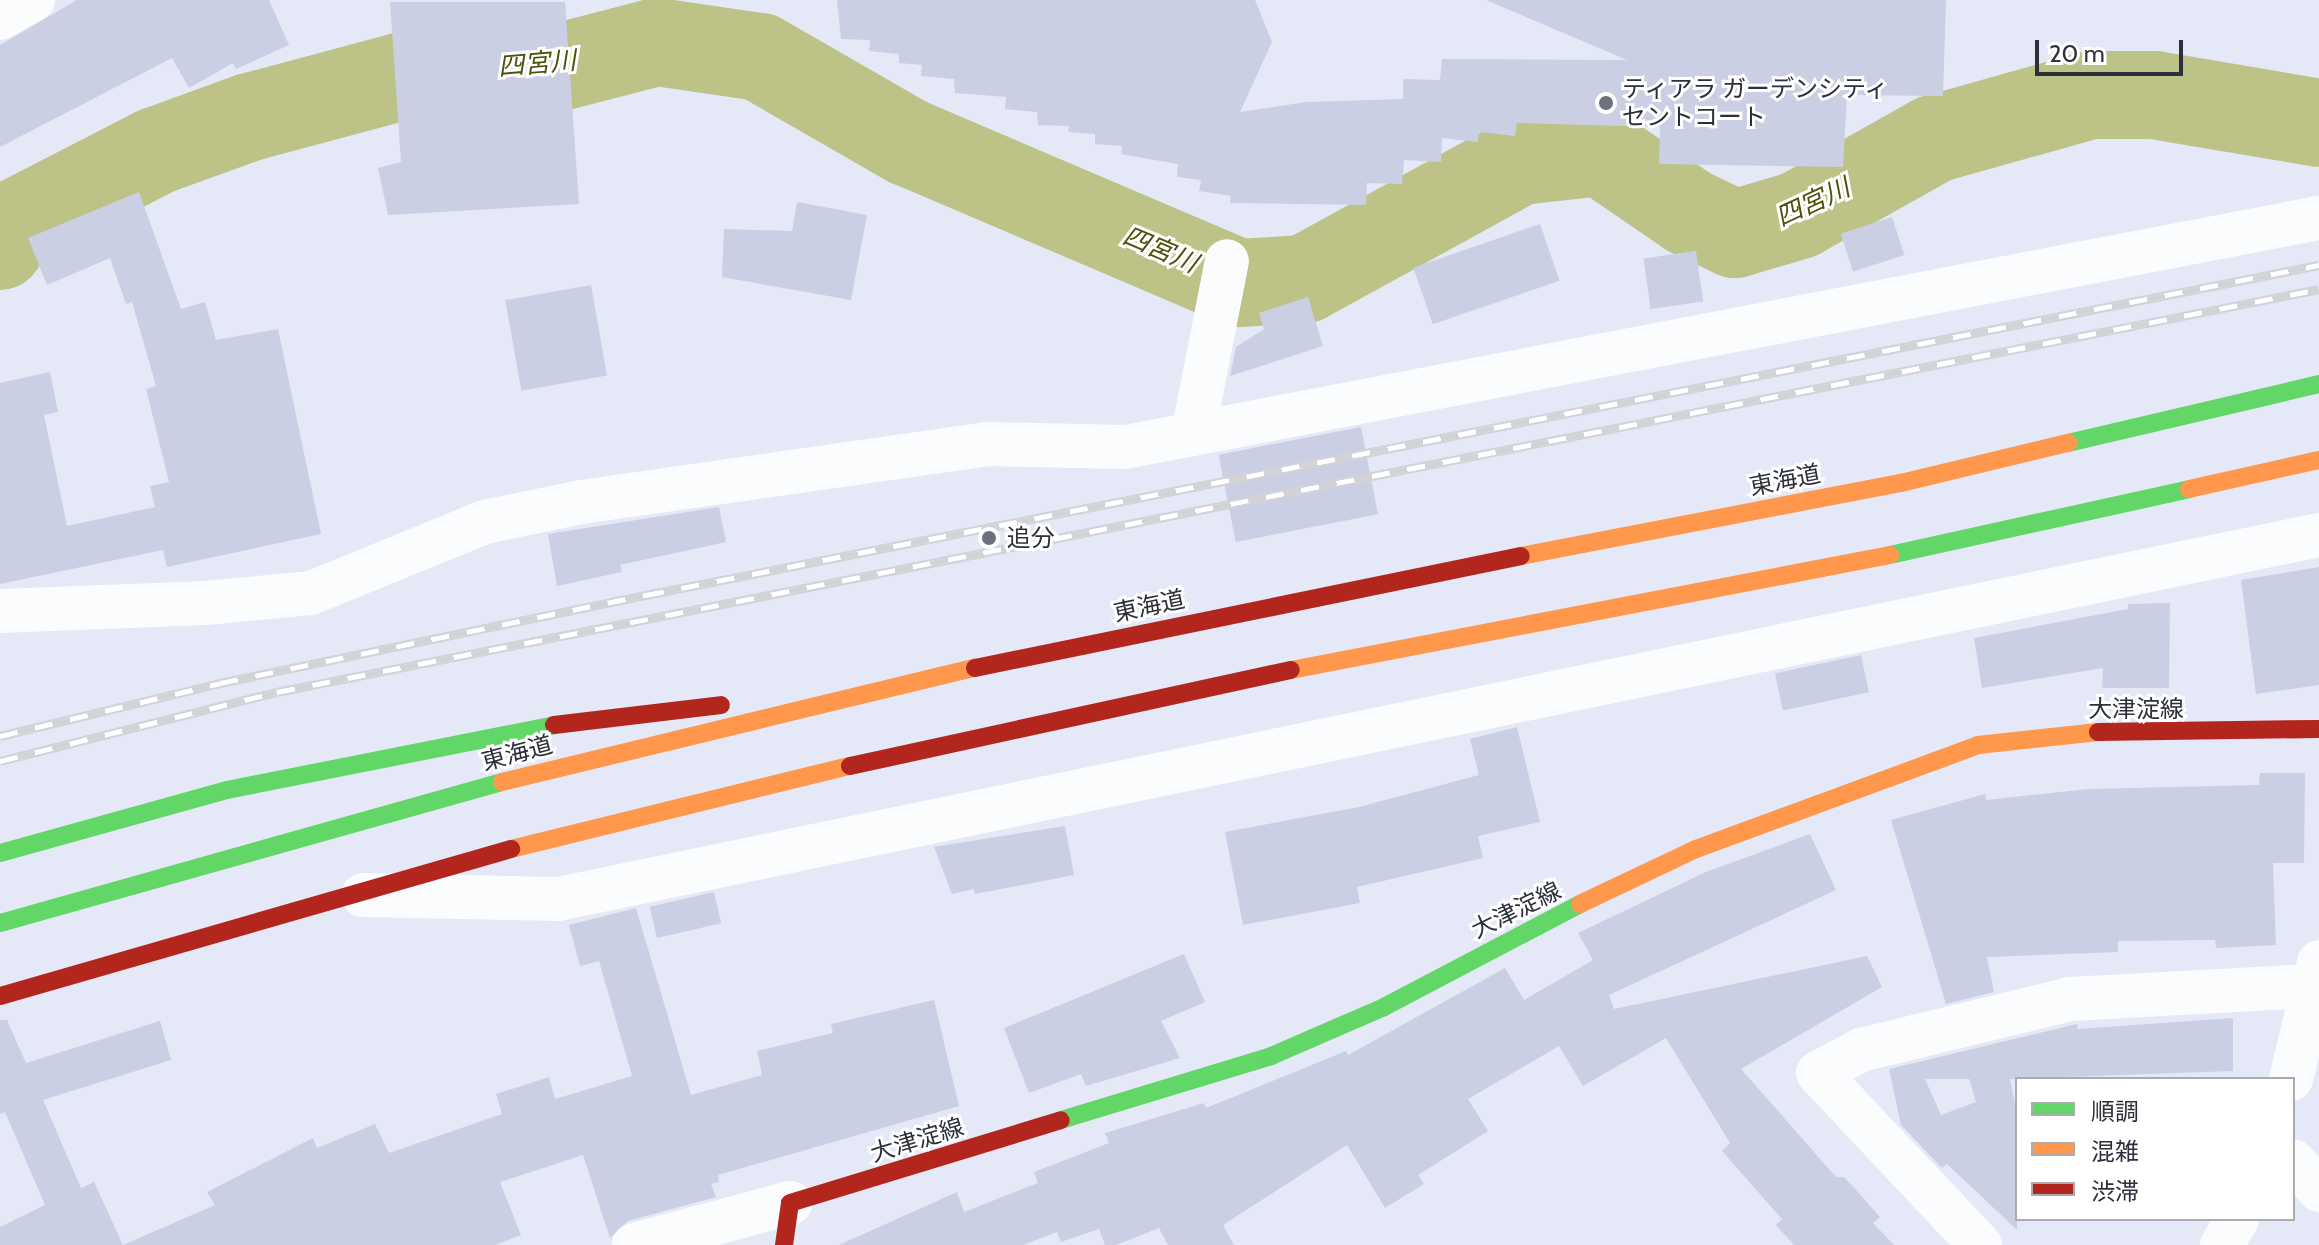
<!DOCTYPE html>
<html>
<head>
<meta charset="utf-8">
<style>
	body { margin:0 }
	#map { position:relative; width:2319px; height:1245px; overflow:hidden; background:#e5e8f6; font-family:Cabin,"Noto Sans JP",sans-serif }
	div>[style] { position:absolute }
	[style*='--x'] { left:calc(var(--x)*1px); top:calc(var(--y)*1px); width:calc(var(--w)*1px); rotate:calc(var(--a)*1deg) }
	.river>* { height:88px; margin:-44px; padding:0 44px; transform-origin:44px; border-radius:44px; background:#bdc286 }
	.building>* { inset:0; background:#cbcfe4; transform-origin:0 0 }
	.street>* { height:44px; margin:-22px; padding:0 22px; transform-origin:22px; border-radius:22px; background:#fbfcfe }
	.fast>* { height:18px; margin:-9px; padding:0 9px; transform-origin:9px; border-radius:9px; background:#63d668 }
	.slow>* { height:18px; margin:-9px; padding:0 9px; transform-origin:9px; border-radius:9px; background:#ff974d }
	.jam>* { height:18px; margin:-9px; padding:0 9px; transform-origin:9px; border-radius:9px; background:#b3261e }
	.rail>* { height:9px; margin-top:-4.5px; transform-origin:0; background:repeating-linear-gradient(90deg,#fff 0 18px,#d1d3d7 0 36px); box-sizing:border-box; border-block:2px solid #d1d3d7 }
	.dots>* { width:22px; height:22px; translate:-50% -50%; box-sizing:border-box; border:4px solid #fff; border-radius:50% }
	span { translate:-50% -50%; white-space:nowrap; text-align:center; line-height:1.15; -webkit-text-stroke:6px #fff; paint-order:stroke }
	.poi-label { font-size:24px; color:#2d303c }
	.left { translate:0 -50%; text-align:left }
	.street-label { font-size:24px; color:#2d303c }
	.water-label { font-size:26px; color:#4e510a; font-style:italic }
	.legend { position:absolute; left:2015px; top:1077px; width:280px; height:144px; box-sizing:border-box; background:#fff; border:2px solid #abacb1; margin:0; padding:10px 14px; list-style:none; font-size:24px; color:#2d303c }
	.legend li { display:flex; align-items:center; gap:16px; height:40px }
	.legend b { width:40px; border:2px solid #abacb1 }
	.scale { position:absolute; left:2035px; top:40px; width:148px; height:36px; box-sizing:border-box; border:4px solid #2d303c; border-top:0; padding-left:10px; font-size:24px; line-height:28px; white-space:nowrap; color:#2d303c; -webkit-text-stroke:6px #fff; paint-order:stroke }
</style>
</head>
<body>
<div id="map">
	<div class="river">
		<i style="--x:0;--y:246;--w:26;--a:-58"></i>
		<i style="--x:14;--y:224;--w:160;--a:-27.2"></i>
		<i style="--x:156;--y:151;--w:100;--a:-19.9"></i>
		<i style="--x:250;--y:117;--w:174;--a:-15"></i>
		<i style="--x:418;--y:72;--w:146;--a:-2.4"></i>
		<i style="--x:564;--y:66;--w:96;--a:-14.5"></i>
		<i style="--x:657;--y:42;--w:104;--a:8.3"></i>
		<i style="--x:760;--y:57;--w:171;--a:29.9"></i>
		<i style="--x:908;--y:142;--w:360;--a:23.1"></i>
		<i style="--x:1239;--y:283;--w:66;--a:-3.5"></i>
		<i style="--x:1305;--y:279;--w:245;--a:-28.8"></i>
		<i style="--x:1520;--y:161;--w:81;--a:-6.3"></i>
		<i style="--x:1601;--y:152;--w:107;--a:34.3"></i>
		<i style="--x:1689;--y:212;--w:51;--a:25.6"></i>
		<i style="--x:1735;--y:234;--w:67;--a:-16.5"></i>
		<i style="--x:1799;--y:215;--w:155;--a:-29.4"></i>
		<i style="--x:1934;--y:139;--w:163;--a:-15.7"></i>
		<i style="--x:2091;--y:95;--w:63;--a:0"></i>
		<i style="--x:2154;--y:95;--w:167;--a:9.6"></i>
	</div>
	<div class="building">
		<i style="clip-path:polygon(77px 0,269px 0,289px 45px,236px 69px,233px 63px,189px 88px,172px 58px,0 147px,0 45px)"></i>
		<i style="clip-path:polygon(837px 0,1255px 0,1272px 42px,1240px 112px,1306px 102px,1403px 99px,1403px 79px,1440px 80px,1442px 59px,1627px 60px,1486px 0,1946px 0,1943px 96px,1847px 95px,1843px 167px,1659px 164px,1660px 127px,1517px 123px,1515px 136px,1479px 132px,1478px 142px,1442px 138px,1441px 162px,1404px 160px,1402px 184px,1367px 183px,1366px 205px,1230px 203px,1231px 196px,1199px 191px,1201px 180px,1177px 177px,1178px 164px,1121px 154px,1122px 146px,1095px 144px,1095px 134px,1068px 132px,1069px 126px,1038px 125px,1037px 112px,1005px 109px,1006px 97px,955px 93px,954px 79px,921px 76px,922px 65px,899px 63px,899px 54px,869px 51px,870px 40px,841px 39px)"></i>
		<i style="clip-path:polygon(390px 2px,565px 2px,579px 204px,388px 215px,378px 168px,401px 162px)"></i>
		<i style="clip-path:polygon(139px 192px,181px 309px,205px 302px,216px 340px,278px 329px,321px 534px,167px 567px,163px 550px,0 584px,0 383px,50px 372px,58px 412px,44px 415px,67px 526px,155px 507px,150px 486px,169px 482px,146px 389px,156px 386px,132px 302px,126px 304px,110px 258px,47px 285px,28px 238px)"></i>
		<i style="clip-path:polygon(797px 202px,867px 215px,851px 300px,722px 277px,724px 229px,792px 231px)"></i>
		<i style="left:1892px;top:217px;width:40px;height:54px;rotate:72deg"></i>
		<i style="left:1540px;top:224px;width:60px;height:134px;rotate:71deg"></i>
		<i style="left:1696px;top:251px;width:51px;height:53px;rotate:82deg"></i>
		<i style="left:591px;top:285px;width:92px;height:87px;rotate:80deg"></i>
		<i style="clip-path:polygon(1308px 297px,1323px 346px,1230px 376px,1236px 347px,1264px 329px,1259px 313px)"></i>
		<i style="left:1361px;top:427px;width:89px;height:145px;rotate:79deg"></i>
		<i style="clip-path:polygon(719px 507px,726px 542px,620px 565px,622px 572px,557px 586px,548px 534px)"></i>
		<i style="clip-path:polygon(2319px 567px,2319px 685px,2256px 694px,2241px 580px)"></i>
		<i style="clip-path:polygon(2170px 603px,2169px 688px,2102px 688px,2103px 668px,1982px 688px,1974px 638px,2128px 609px,2128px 604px)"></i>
		<i style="left:1861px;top:655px;width:38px;height:88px;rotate:78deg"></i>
		<i style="clip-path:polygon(1517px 727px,1540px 822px,1478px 836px,1483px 858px,1357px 887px,1360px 903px,1243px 925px,1225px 832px,1359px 807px,1479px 775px,1470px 739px)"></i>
		<i style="clip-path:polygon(2260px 773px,2305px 773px,2304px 863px,2273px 863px,2276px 945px,2216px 948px,2215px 940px,2118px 941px,2118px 952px,1987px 957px,1994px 992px,1946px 1004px,1891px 820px,1985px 794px,1986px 800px,2089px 789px,2259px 785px)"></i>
		<i style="clip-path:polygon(1065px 826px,1074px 875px,975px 894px,974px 889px,952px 894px,934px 847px)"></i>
		<i style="clip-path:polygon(1810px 834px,1836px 890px,1609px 995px,1614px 1009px,1867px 956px,1882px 987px,1741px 1069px,1836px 1177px,1844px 1177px,1856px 1190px,1880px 1217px,1873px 1223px,1894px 1245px,1794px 1245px,1776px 1225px,1782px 1219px,1722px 1151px,1730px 1143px,1666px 1038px,1583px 1086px,1559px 1046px,1468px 1099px,1488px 1131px,1418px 1175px,1424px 1184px,1385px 1208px,1347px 1145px,1223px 1225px,1234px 1245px,1168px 1245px,1159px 1228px,1116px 1245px,1105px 1245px,1099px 1229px,1061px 1242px,1057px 1232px,1023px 1245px,839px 1245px,957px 1192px,964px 1212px,1038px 1183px,1034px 1172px,1109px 1143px,1105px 1133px,1204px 1103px,1206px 1108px,1346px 1051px,1348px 1055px,1505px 968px,1524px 1000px,1593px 960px,1578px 933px,1706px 872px)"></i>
		<i style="left:714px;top:892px;width:32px;height:66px;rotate:77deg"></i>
		<i style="clip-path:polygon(636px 908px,691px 1095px,762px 1075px,757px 1051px,833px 1033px,831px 1024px,934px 1000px,959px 1106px,718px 1175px,719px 1182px,711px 1184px,716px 1197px,628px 1221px,610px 1238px,583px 1155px,500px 1182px,521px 1235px,495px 1245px,0 1245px,0 1227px,45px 1205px,5px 1112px,0 1114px,0 1020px,7px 1020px,26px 1063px,160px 1021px,171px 1060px,43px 1100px,81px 1188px,94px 1182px,123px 1245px,215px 1205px,207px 1192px,313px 1138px,317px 1148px,375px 1124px,389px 1153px,502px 1114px,496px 1094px,549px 1077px,555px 1099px,632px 1076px,599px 961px,580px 966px,569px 925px)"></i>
		<i style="clip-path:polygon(1184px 954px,1205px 1002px,1161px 1021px,1180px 1058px,1086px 1086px,1081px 1074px,1029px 1093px,1004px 1028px)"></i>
		<i style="clip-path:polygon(evenodd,2233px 1018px,2233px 1071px,2010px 1079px,2017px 1115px,2017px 1230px,1947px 1164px,1942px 1168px,1901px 1125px,1889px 1069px,2077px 1024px,2078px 1029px,2233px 1018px,1925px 1079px,1969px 1079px,1976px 1102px,1941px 1115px,1925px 1079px)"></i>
	</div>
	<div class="street">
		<i style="--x:0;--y:18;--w:38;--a:-29"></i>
		<i style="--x:1193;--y:434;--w:176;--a:-78.9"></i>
		<i style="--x:0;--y:611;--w:206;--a:-2.2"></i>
		<i style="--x:206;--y:603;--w:105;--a:-5.4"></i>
		<i style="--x:311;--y:593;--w:188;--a:-22.2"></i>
		<i style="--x:485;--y:522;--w:98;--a:-11.8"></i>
		<i style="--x:581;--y:502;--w:409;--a:-8.1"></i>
		<i style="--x:986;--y:444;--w:139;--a:1.2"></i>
		<i style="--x:1125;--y:447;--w:1216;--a:-10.86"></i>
		<i style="--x:363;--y:895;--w:195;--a:1.2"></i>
		<i style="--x:558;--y:899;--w:1798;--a:-11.68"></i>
		<i style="--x:2291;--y:1079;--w:120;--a:-76.5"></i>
		<i style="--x:2293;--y:1161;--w:39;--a:48"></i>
		<i style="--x:634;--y:1245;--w:162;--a:-15.1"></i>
		<i style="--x:1980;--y:1245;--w:236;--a:-133.3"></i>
		<i style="--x:1818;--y:1073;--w:49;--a:-28.1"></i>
		<i style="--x:1861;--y:1050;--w:215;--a:-13.7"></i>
		<i style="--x:2070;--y:999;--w:243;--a:-3.1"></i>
		<i style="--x:2222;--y:1245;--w:30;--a:-60"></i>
	</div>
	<div class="fast">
		<i style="--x:2068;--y:443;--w:258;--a:-13.2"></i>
		<i style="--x:1890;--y:555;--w:306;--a:-12.4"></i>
		<i style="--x:0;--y:853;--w:236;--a:-15.5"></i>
		<i style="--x:227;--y:790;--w:333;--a:-11.2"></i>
		<i style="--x:0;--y:923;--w:521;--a:-15.69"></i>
		<i style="--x:1061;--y:1120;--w:220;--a:-16.9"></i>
		<i style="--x:1271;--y:1056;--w:123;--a:-23.4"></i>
		<i style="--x:1384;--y:1007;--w:221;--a:-27.7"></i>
	</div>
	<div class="slow">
		<i style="--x:2189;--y:489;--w:133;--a:-12.6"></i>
		<i style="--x:1521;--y:556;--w:387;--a:-10.9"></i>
		<i style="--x:1901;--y:483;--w:172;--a:-13.5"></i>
		<i style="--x:1291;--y:670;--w:610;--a:-10.87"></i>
		<i style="--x:502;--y:782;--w:487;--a:-13.6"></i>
		<i style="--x:511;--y:849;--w:349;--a:-13.8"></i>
		<i style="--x:1580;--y:904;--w:128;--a:-25.4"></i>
		<i style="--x:1696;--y:849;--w:301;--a:-20.2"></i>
		<i style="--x:1978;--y:745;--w:121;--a:-6.2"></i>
	</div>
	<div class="jam">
		<i style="--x:975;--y:668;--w:557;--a:-11.59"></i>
		<i style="--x:554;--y:725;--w:168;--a:-6.8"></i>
		<i style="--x:2098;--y:732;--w:221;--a:-0.8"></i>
		<i style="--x:850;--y:766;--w:451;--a:-12.3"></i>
		<i style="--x:0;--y:996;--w:532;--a:-16.05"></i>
		<i style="--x:784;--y:1245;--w:42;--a:-81.9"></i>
		<i style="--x:790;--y:1203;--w:283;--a:-17"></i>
	</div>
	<div class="rail">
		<i style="--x:0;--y:736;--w:226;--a:-13.5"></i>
		<i style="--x:220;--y:683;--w:435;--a:-11.7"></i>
		<i style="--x:646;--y:595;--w:1705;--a:-11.16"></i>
		<i style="--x:0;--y:761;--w:285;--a:-14"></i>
		<i style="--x:277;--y:692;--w:2081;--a:-11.16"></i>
	</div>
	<div class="dots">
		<i style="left:1606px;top:103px;background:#6d707d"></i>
		<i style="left:989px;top:538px;background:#6d707d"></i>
	</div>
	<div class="poi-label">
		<span class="left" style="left:1622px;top:103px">ティアラ ガーデンシティ<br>セントコート</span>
		<span class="left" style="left:1007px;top:538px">追分</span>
	</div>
	<div class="street-label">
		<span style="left:1785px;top:480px;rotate:-11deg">東海道</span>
		<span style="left:1149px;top:606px;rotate:-12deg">東海道</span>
		<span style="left:2136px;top:709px">大津淀線</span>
		<span style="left:517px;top:753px;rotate:-15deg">東海道</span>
		<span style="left:1516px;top:910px;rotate:-26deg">大津淀線</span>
		<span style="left:917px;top:1140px;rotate:-17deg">大津淀線</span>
	</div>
	<div class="water-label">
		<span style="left:537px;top:64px;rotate:-5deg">四宮川</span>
		<span style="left:1813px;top:203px;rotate:-25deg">四宮川</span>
		<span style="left:1160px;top:250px;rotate:23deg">四宮川</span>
	</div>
	<ul class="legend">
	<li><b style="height:10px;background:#63d668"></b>順調</li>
	<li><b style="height:10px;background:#ff974d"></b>混雑</li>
	<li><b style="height:10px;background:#b3261e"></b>渋滞</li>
	</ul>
	<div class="scale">20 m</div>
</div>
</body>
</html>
